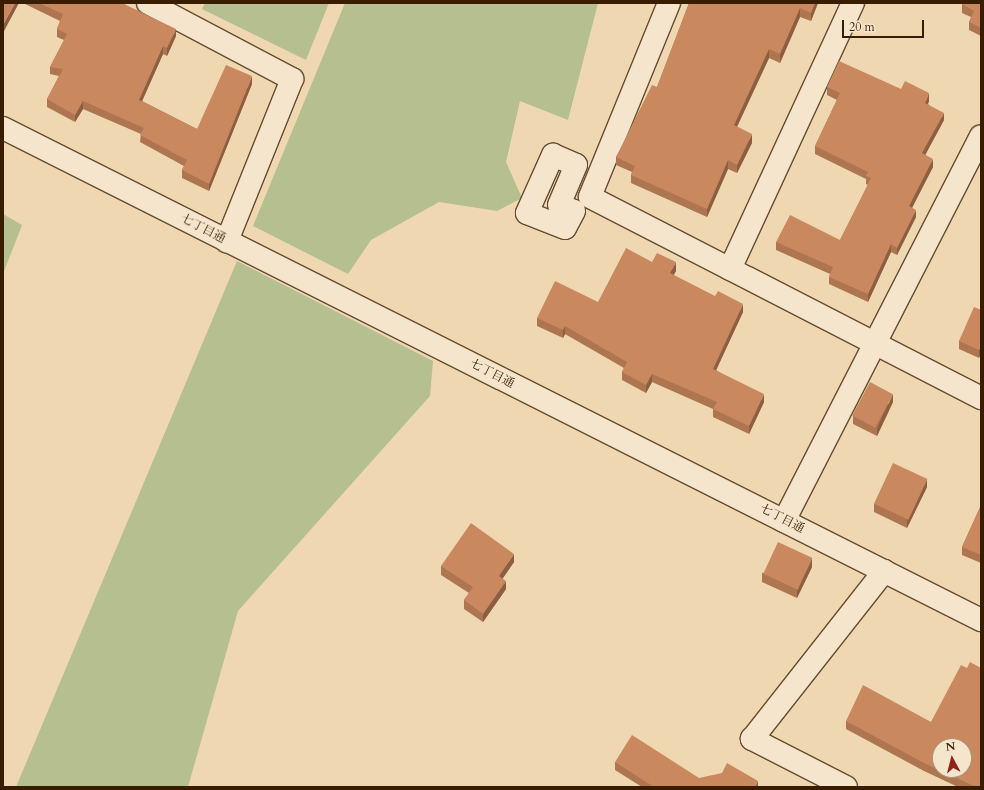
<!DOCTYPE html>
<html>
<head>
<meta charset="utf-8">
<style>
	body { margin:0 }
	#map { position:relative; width:984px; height:790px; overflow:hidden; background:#efd7b2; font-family:Cardo,"Noto Serif JP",serif }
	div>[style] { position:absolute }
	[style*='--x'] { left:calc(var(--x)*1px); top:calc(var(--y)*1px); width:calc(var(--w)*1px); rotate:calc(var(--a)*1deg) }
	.green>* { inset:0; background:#b5bf8f }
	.roads { filter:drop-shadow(1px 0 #664c2d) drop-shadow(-1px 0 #664c2d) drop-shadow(0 1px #664c2d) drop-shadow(0 -1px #664c2d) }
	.minor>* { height:22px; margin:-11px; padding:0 11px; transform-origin:11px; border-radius:11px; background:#f5e5cd }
	.wall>* { inset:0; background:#ae7551 }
	.shaded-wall>* { inset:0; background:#8d5f42 }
	.building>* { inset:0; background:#ca885e; transform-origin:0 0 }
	span { translate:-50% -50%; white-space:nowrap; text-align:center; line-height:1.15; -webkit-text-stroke:3px #f5e5cd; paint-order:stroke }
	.street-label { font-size:12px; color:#381d01 }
	.frame { position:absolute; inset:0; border:4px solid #381d01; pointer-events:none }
	.north { position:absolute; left:932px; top:738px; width:40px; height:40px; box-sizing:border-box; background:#f5e5cd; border:1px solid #a9957b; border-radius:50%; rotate:353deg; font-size:11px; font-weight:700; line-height:16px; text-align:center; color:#381d01 }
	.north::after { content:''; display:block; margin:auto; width:14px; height:18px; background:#8f2418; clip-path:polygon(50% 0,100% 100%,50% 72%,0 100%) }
	.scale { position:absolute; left:842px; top:20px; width:82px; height:18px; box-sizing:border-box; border:2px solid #381d01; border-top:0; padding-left:5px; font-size:12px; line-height:14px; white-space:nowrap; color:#381d01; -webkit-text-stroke:3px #f5e5cd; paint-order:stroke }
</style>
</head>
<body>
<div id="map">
	<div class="green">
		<i style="clip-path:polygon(205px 3px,329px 3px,306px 60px,202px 9px)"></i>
		<i style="clip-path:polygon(345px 3px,598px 3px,568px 120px,520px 101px,506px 162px,522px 198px,497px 211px,439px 202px,371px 240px,348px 274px,253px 226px)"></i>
		<i style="clip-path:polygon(3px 214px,22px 225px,3px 274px)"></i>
		<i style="clip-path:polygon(237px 261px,433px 361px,430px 396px,238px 611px,188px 787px,16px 787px)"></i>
	</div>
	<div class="roads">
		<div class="minor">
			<i style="--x:148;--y:3;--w:163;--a:27.8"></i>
			<i style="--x:292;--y:79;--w:175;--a:111.9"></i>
			<i style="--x:669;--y:3;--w:209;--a:112.2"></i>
			<i style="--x:590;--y:197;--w:440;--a:27.2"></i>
			<i style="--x:3;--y:128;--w:1095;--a:26.71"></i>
			<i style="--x:553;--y:155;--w:25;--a:23"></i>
			<i style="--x:576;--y:165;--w:43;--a:113"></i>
			<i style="--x:559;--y:205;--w:16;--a:22"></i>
			<i style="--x:574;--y:211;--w:19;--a:118"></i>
			<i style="--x:565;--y:228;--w:41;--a:-158.5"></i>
			<i style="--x:527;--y:213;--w:64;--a:-65.9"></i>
			<i style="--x:730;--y:269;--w:293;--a:-65.2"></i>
			<i style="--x:784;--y:521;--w:432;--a:-62.9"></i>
			<i style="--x:846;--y:787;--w:106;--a:-152.9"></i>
			<i style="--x:752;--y:739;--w:214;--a:-51.8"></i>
		</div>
	</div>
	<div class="wall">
		<i style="clip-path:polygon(23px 3px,122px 3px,176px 36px,167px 56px,163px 54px,142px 101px,197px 129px,252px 84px,209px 191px,182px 178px,182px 170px,184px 166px,140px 142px,141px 134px,83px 109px,75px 122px,47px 107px,47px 99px,59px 76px,50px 74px,50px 67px,64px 40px,57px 37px,57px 29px,60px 21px)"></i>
		<i style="clip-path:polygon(689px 3px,818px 3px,811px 21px,800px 17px,780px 63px,769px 58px,737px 127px,752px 143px,737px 173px,728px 169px,707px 217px,631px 183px,631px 175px,632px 172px,616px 165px,616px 157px,657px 87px)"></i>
		<i style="clip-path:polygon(981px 3px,981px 36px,969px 30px,969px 22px,971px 17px,962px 13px,962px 4px)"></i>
		<i style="clip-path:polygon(827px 87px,901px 89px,929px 101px,928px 104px,944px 120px,925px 155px,933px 167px,912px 207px,916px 217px,897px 255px,891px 252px,868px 302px,829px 284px,829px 277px,830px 274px,776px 250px,776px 242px,840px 240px,868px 185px,866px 184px,866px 179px,815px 154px,815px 146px,837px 100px,827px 95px)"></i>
		<i style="clip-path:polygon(652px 262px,676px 271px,673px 275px,743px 312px,716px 370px,764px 402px,749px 434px,713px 417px,713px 409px,652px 382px,646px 393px,622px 380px,622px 372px,624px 368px,565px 334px,563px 338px,537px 326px,537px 318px,598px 302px)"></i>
		<i style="clip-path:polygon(981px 310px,979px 358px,959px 349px,959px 341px)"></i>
		<i style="clip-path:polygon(893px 402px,877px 436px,853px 424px,853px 416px)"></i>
		<i style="clip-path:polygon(927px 487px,907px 528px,874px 512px,874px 504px)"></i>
		<i style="clip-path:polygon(981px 505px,981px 563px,962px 555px,962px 547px)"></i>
		<i style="clip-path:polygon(514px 562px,502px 579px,506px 589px,483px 622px,464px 609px,464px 600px,469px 593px,441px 575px,441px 566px)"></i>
		<i style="clip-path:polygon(812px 567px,797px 598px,762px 582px,762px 573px)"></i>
		<i style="clip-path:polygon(967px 668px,981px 787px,958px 787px,924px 771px,846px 729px,846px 721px,931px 722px)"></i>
		<i style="clip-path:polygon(615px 762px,699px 778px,758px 787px,642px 787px,615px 770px)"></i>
	</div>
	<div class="shaded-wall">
		<i style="clip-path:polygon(15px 3px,19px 3px,3px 33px,3px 25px)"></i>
		<i style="clip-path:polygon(815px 3px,818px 3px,811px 21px,811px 13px)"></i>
		<i style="clip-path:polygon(800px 8px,800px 17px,780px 63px,780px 54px)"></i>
		<i style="clip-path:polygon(176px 29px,176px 36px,167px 56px,167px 48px)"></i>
		<i style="clip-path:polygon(163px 46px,163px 54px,139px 108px,139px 100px)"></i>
		<i style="clip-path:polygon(769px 49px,769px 58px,734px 133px,734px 125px)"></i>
		<i style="clip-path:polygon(252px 76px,252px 84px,209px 191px,209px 184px)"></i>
		<i style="clip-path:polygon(929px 93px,929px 101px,925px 111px,925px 103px)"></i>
		<i style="clip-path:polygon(83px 101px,83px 109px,75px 122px,75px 115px)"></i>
		<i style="clip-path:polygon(944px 113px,944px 120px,922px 161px,922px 153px)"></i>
		<i style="clip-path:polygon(752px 134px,752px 143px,737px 173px,737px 165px)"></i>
		<i style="clip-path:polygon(933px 159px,933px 167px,909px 214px,909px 206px)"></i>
		<i style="clip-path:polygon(728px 160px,728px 169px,707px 217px,707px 209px)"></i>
		<i style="clip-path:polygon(916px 210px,916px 217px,897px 255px,897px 248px)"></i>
		<i style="clip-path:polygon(891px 244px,891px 252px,868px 302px,868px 294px)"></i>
		<i style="clip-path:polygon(676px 262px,676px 271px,670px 282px,670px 273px)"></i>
		<i style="clip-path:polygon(743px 304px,743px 312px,713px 377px,713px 369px)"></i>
		<i style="clip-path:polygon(565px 326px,565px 334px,563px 338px,563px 330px)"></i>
		<i style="clip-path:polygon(981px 346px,981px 354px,979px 358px,979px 350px)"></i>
		<i style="clip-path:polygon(652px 374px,652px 382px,646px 393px,646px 385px)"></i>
		<i style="clip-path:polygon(764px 394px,764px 402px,749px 434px,749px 426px)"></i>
		<i style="clip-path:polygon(893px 394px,893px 402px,877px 436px,877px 428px)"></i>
		<i style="clip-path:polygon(927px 479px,927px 487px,907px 528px,907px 520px)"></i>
		<i style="clip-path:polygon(514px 554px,514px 562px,499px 584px,499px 576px)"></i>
		<i style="clip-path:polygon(812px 558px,812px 567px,797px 598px,797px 590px)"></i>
		<i style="clip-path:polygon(506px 581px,506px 589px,483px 622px,483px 614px)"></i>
		<i style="clip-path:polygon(758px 781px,758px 787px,755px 787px)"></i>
	</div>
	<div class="building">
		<i style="clip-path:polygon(3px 3px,15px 3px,3px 25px)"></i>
		<i style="clip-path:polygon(39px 3px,122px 3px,176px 29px,167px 48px,163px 46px,139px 100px,197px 129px,226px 65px,252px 76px,209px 184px,182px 170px,187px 160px,140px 135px,144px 128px,83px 101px,75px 115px,47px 99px,63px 69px,50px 67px,67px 34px,57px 29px,63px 14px)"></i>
		<i style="clip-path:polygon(689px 3px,815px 3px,811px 13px,800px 8px,780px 54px,769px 49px,734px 125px,752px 134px,737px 165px,728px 160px,707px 209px,631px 175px,635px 166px,616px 157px,652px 85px,657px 87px)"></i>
		<i style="clip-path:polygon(963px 3px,981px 3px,981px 28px,969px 22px,974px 11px,962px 4px)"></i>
		<i style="clip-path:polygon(839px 61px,901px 89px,905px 81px,929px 93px,925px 103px,944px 113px,922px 153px,933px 159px,909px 206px,916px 210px,897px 248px,891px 244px,868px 294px,829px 277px,833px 267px,776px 242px,790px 215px,840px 240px,871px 178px,866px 176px,868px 172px,815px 146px,840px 93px,827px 87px)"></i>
		<i style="clip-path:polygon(626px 248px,652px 262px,657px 253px,676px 262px,670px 273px,715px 296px,718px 291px,743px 304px,713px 369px,764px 394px,749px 426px,713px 409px,717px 402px,652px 374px,646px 385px,622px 372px,627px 362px,565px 326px,563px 330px,537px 318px,555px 281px,598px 302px)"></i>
		<i style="clip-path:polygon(974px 307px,981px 310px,981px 346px,979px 350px,959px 341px)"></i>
		<i style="left:870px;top:382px;width:26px;height:38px;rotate:28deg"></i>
		<i style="left:893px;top:463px;width:38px;height:45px;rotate:25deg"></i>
		<i style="clip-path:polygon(981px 505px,981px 555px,962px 547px)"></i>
		<i style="clip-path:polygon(471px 523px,514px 554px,499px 576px,506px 581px,483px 614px,464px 600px,473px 587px,441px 566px)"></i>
		<i style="left:778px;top:542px;width:38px;height:35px;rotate:25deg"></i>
		<i style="clip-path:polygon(evenodd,970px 662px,981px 668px,981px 787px,976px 787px,924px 763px,846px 721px,863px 685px,931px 722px,961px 665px,967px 668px,970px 662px,940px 746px,964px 746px,964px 770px,940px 770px,940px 746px)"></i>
		<i style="clip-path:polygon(632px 735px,699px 778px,722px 773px,727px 763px,758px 781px,755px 787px,654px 787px,615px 762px)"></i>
	</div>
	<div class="street-label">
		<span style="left:203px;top:229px;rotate:27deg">七丁目通</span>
		<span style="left:492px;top:374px;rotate:27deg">七丁目通</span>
		<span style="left:782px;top:519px;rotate:27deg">七丁目通</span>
	</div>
	<div class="frame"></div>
	<div class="north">N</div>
	<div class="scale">20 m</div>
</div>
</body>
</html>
